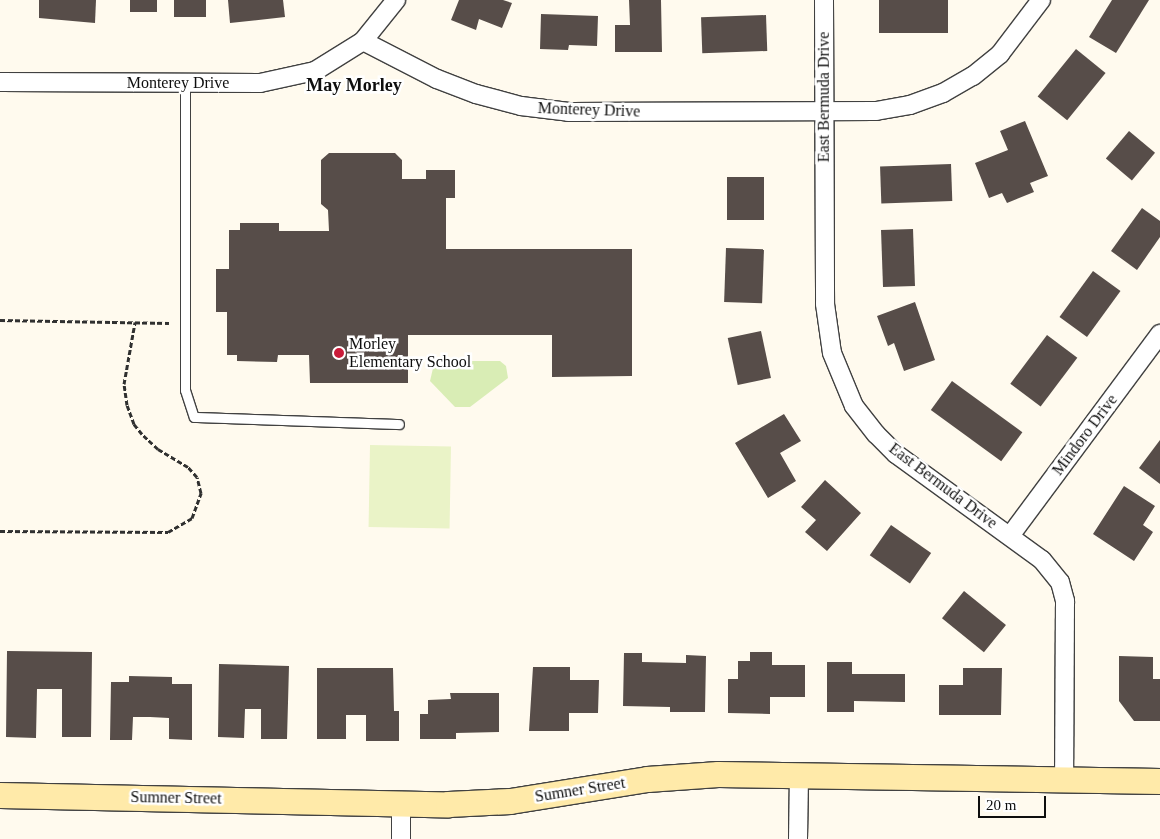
<!DOCTYPE html>
<html>
<head>
<meta charset="utf-8">
<style>
	body { margin:0 }
	#map { position:relative; width:1160px; height:839px; overflow:hidden; background:#fffaee; font-family:Georgia,serif }
	div>[style] { position:absolute }
	[style*='--x'] { left:calc(var(--x)*1px); top:calc(var(--y)*1px); width:calc(var(--w)*1px); rotate:calc(var(--a)*1deg) }
	.green>* { inset:0; background:#d9edb5 }
	.pitch>* { inset:0; background:#eaf3c7; transform-origin:0 0 }
	.building>* { inset:0; background:#574d49; transform-origin:0 0 }
	.path>* { height:3px; margin-top:-1.5px; transform-origin:0; background:repeating-linear-gradient(90deg,#303030 0 5px,transparent 0 7.5px) }
	.roads { filter:drop-shadow(1px 0 #414141) drop-shadow(-1px 0 #414141) drop-shadow(0 1px #414141) drop-shadow(0 -1px #414141) }
	.lane>* { height:9px; margin:-4.5px; padding:0 4.5px; transform-origin:4.5px; border-radius:4.5px; background:#fff }
	.street>* { height:18px; margin:-9px; padding:0 9px; transform-origin:9px; border-radius:9px; background:#fff }
	.secondary>* { height:25px; margin:-12.5px; padding:0 12.5px; transform-origin:12.5px; border-radius:12.5px; background:#ffeaa9 }
	.dots>* { width:14px; height:14px; translate:-50% -50%; box-sizing:border-box; border:2px solid #fff; border-radius:50% }
	span { translate:-50% -50%; white-space:nowrap; text-align:center; line-height:1.15; -webkit-text-stroke:5px #fff; paint-order:stroke }
	.street-label { font-size:16px; color:#0e0e0e }
	.poi-label { font-size:16px; color:#0e0e0e }
	.left { translate:0 -50%; text-align:left }
	.neighbourhood-label { font-size:18px; color:#0e0e0e; font-weight:700 }
	.scale { position:absolute; left:978px; top:796px; width:68px; height:22px; box-sizing:border-box; border:2px solid #0e0e0e; border-top:0; padding-left:6px; font-size:15px; line-height:18px; white-space:nowrap; color:#0e0e0e; -webkit-text-stroke:4px #fff; paint-order:stroke }
</style>
</head>
<body>
<div id="map">
	<div class="green">
		<i style="clip-path:polygon(445px 361px,500px 361px,506px 366px,508px 378px,470px 407px,455px 407px,430px 381px,434px 364px)"></i>
	</div>
	<div class="pitch">
		<i style="left:370px;top:445px;width:81px;height:82px;rotate:1deg"></i>
	</div>
	<div class="building">
		<i style="clip-path:polygon(39px 0,96px 0,95px 23px,39px 18px)"></i>
		<i style="left:130px;top:0;width:27px;height:12px"></i>
		<i style="left:174px;top:0;width:32px;height:17px"></i>
		<i style="clip-path:polygon(228px 0,283px 0,285px 17px,230px 23px)"></i>
		<i style="clip-path:polygon(459px 0,503px 0,512px 3px,502px 28px,479px 19px,476px 30px,451px 20px)"></i>
		<i style="clip-path:polygon(629px 0,661px 0,662px 52px,615px 52px,615px 25px,630px 25px)"></i>
		<i style="left:879px;top:0;width:69px;height:33px"></i>
		<i style="clip-path:polygon(1112px 0,1149px 0,1116px 53px,1089px 37px)"></i>
		<i style="clip-path:polygon(541px 14px,598px 16px,597px 46px,569px 45px,568px 50px,540px 49px)"></i>
		<i style="left:766px;top:15px;width:36px;height:65px;rotate:88deg"></i>
		<i style="left:1076px;top:49px;width:38px;height:61px;rotate:39deg"></i>
		<i style="clip-path:polygon(1025px 121px,1048px 176px,1030px 183px,1034px 192px,1007px 203px,1002px 193px,989px 198px,975px 163px,1008px 150px,1000px 131px)"></i>
		<i style="left:1129px;top:131px;width:34px;height:36px;rotate:40deg"></i>
		<i style="clip-path:polygon(329px 153px,395px 153px,402px 160px,402px 179px,426px 179px,426px 170px,455px 170px,455px 198px,446px 198px,446px 249px,632px 249px,632px 376px,552px 377px,552px 335px,408px 335px,408px 383px,310px 383px,309px 355px,278px 355px,277px 362px,237px 361px,237px 355px,227px 355px,227px 312px,216px 312px,216px 269px,229px 269px,229px 230px,240px 230px,240px 223px,279px 223px,279px 231px,329px 231px,328px 210px,321px 204px,321px 160px)"></i>
		<i style="left:951px;top:164px;width:37px;height:71px;rotate:88deg"></i>
		<i style="left:764px;top:177px;width:43px;height:37px;rotate:90deg"></i>
		<i style="clip-path:polygon(1142px 208px,1160px 221px,1160px 237px,1137px 270px,1111px 251px)"></i>
		<i style="left:913px;top:229px;width:57px;height:32px;rotate:88deg"></i>
		<i style="left:726px;top:248px;width:38px;height:54px;rotate:2deg"></i>
		<i style="left:1093px;top:271px;width:34px;height:57px;rotate:36deg"></i>
		<i style="clip-path:polygon(915px 302px,935px 360px,904px 371px,894px 343px,888px 346px,877px 316px)"></i>
		<i style="left:761px;top:331px;width:48px;height:34px;rotate:78deg"></i>
		<i style="left:1047px;top:335px;width:38px;height:61px;rotate:37deg"></i>
		<i style="left:952px;top:381px;width:87px;height:36px;rotate:36deg"></i>
		<i style="clip-path:polygon(784px 414px,801px 441px,780px 453px,796px 481px,768px 498px,735px 443px)"></i>
		<i style="clip-path:polygon(1160px 440px,1160px 484px,1139px 468px)"></i>
		<i style="clip-path:polygon(825px 480px,861px 513px,827px 551px,805px 532px,816px 520px,801px 507px)"></i>
		<i style="clip-path:polygon(1124px 486px,1155px 506px,1143px 525px,1153px 532px,1134px 561px,1093px 534px)"></i>
		<i style="left:891px;top:525px;width:49px;height:37px;rotate:35deg"></i>
		<i style="left:964px;top:591px;width:54px;height:35px;rotate:39deg"></i>
		<i style="clip-path:polygon(7px 651px,92px 652px,91px 737px,62px 737px,62px 689px,37px 689px,36px 738px,6px 737px)"></i>
		<i style="clip-path:polygon(750px 652px,772px 652px,772px 665px,805px 665px,805px 697px,770px 697px,770px 714px,728px 713px,728px 679px,738px 679px,738px 661px,750px 661px)"></i>
		<i style="clip-path:polygon(624px 653px,642px 653px,642px 662px,686px 663px,686px 655px,706px 656px,705px 712px,670px 712px,670px 707px,623px 706px)"></i>
		<i style="clip-path:polygon(1119px 656px,1153px 657px,1153px 679px,1160px 679px,1160px 721px,1134px 721px,1119px 701px)"></i>
		<i style="clip-path:polygon(827px 662px,852px 662px,852px 674px,905px 674px,905px 702px,854px 701px,854px 712px,827px 712px)"></i>
		<i style="clip-path:polygon(219px 664px,289px 666px,287px 739px,261px 739px,261px 709px,245px 709px,244px 738px,218px 737px)"></i>
		<i style="clip-path:polygon(533px 667px,570px 667px,570px 680px,599px 680px,598px 713px,569px 713px,569px 731px,529px 731px)"></i>
		<i style="clip-path:polygon(317px 668px,393px 668px,394px 711px,399px 711px,399px 741px,366px 741px,366px 715px,346px 715px,346px 739px,317px 739px)"></i>
		<i style="clip-path:polygon(963px 668px,1002px 668px,1001px 715px,939px 715px,939px 685px,963px 685px)"></i>
		<i style="clip-path:polygon(129px 676px,172px 677px,172px 684px,192px 684px,192px 740px,169px 739px,169px 718px,150px 717px,133px 717px,132px 740px,110px 740px,111px 682px,129px 682px)"></i>
		<i style="clip-path:polygon(450px 693px,499px 693px,499px 732px,456px 733px,456px 739px,420px 739px,420px 714px,428px 714px,428px 700px,451px 699px)"></i>
	</div>
	<div class="path">
		<i style="--x:0;--y:320;--w:169;--a:1"></i>
		<i style="--x:0;--y:531;--w:168;--a:0.3"></i>
		<i style="--x:168;--y:532;--w:28;--a:-30"></i>
		<i style="--x:192;--y:518;--w:27;--a:-70"></i>
		<i style="--x:201;--y:493;--w:16;--a:-104"></i>
		<i style="--x:197;--y:477;--w:13;--a:-132"></i>
		<i style="--x:188;--y:467;--w:35;--a:-149"></i>
		<i style="--x:158;--y:449;--w:22;--a:-137"></i>
		<i style="--x:142;--y:434;--w:13;--a:-129"></i>
		<i style="--x:134;--y:424;--w:20;--a:-110"></i>
		<i style="--x:127;--y:405;--w:21;--a:-98"></i>
		<i style="--x:124;--y:384;--w:63;--a:-79.9"></i>
	</div>
	<div class="roads">
		<div class="lane">
			<i style="--x:185;--y:82;--w:308;--a:90"></i>
			<i style="--x:185;--y:390;--w:28;--a:72"></i>
			<i style="--x:194;--y:417;--w:205;--a:2"></i>
		</div>
		<div class="street">
			<i style="--x:824;--y:0;--w:304;--a:89.8"></i>
			<i style="--x:825;--y:304;--w:49;--a:81.9"></i>
			<i style="--x:832;--y:353;--w:57;--a:67.5"></i>
			<i style="--x:854;--y:406;--w:36;--a:52"></i>
			<i style="--x:876;--y:434;--w:28;--a:45"></i>
			<i style="--x:896;--y:454;--w:180;--a:36"></i>
			<i style="--x:1042;--y:560;--w:28;--a:51"></i>
			<i style="--x:1060;--y:582;--w:20;--a:75"></i>
			<i style="--x:1065;--y:601;--w:179;--a:90.3"></i>
			<i style="--x:363;--y:41;--w:53;--a:-51.2"></i>
			<i style="--x:0;--y:82;--w:260;--a:0.2"></i>
			<i style="--x:260;--y:83;--w:56;--a:-12.3"></i>
			<i style="--x:315;--y:71;--w:57;--a:-32"></i>
			<i style="--x:363;--y:41;--w:83;--a:27.2"></i>
			<i style="--x:437;--y:79;--w:42;--a:21"></i>
			<i style="--x:476;--y:94;--w:47;--a:14.9"></i>
			<i style="--x:521;--y:106;--w:48;--a:7.1"></i>
			<i style="--x:569;--y:112;--w:307;--a:-0.2"></i>
			<i style="--x:876;--y:111;--w:35;--a:-10"></i>
			<i style="--x:910;--y:105;--w:35;--a:-20"></i>
			<i style="--x:943;--y:93;--w:34;--a:-30"></i>
			<i style="--x:973;--y:76;--w:35;--a:-39"></i>
			<i style="--x:1000;--y:54;--w:68;--a:-52.8"></i>
			<i style="--x:1010;--y:536;--w:252;--a:-53.4"></i>
			<i style="--x:401;--y:803;--w:36;--a:90"></i>
			<i style="--x:798;--y:839;--w:65;--a:-89.1"></i>
		</div>
		<div class="secondary">
			<i style="--x:0;--y:795;--w:448;--a:1.2"></i>
			<i style="--x:448;--y:804;--w:62;--a:-2.8"></i>
			<i style="--x:510;--y:801;--w:139;--a:-9.1"></i>
			<i style="--x:647;--y:779;--w:71;--a:-4"></i>
			<i style="--x:718;--y:774;--w:442;--a:0.9"></i>
		</div>
	</div>
	<div class="dots">
		<i style="left:339px;top:353px;background:#c91b39"></i>
	</div>
	<div class="street-label">
		<span style="left:178px;top:83px">Monterey Drive</span>
		<span style="left:824px;top:97px;rotate:-90deg">East Bermuda Drive</span>
		<span style="left:589px;top:110px;rotate:2deg">Monterey Drive</span>
		<span style="left:1085px;top:435px;rotate:-53deg">Mindoro Drive</span>
		<span style="left:943px;top:486px;rotate:37deg">East Bermuda Drive</span>
		<span style="left:580px;top:790px;rotate:-9deg">Sumner Street</span>
		<span style="left:176px;top:798px;rotate:1deg">Sumner Street</span>
	</div>
	<div class="poi-label">
		<span class="left" style="left:349px;top:353px">Morley<br>Elementary School</span>
	</div>
	<div class="neighbourhood-label">
		<span style="left:354px;top:85px">May Morley</span>
	</div>
	<div class="scale">20 m</div>
</div>
</body>
</html>
